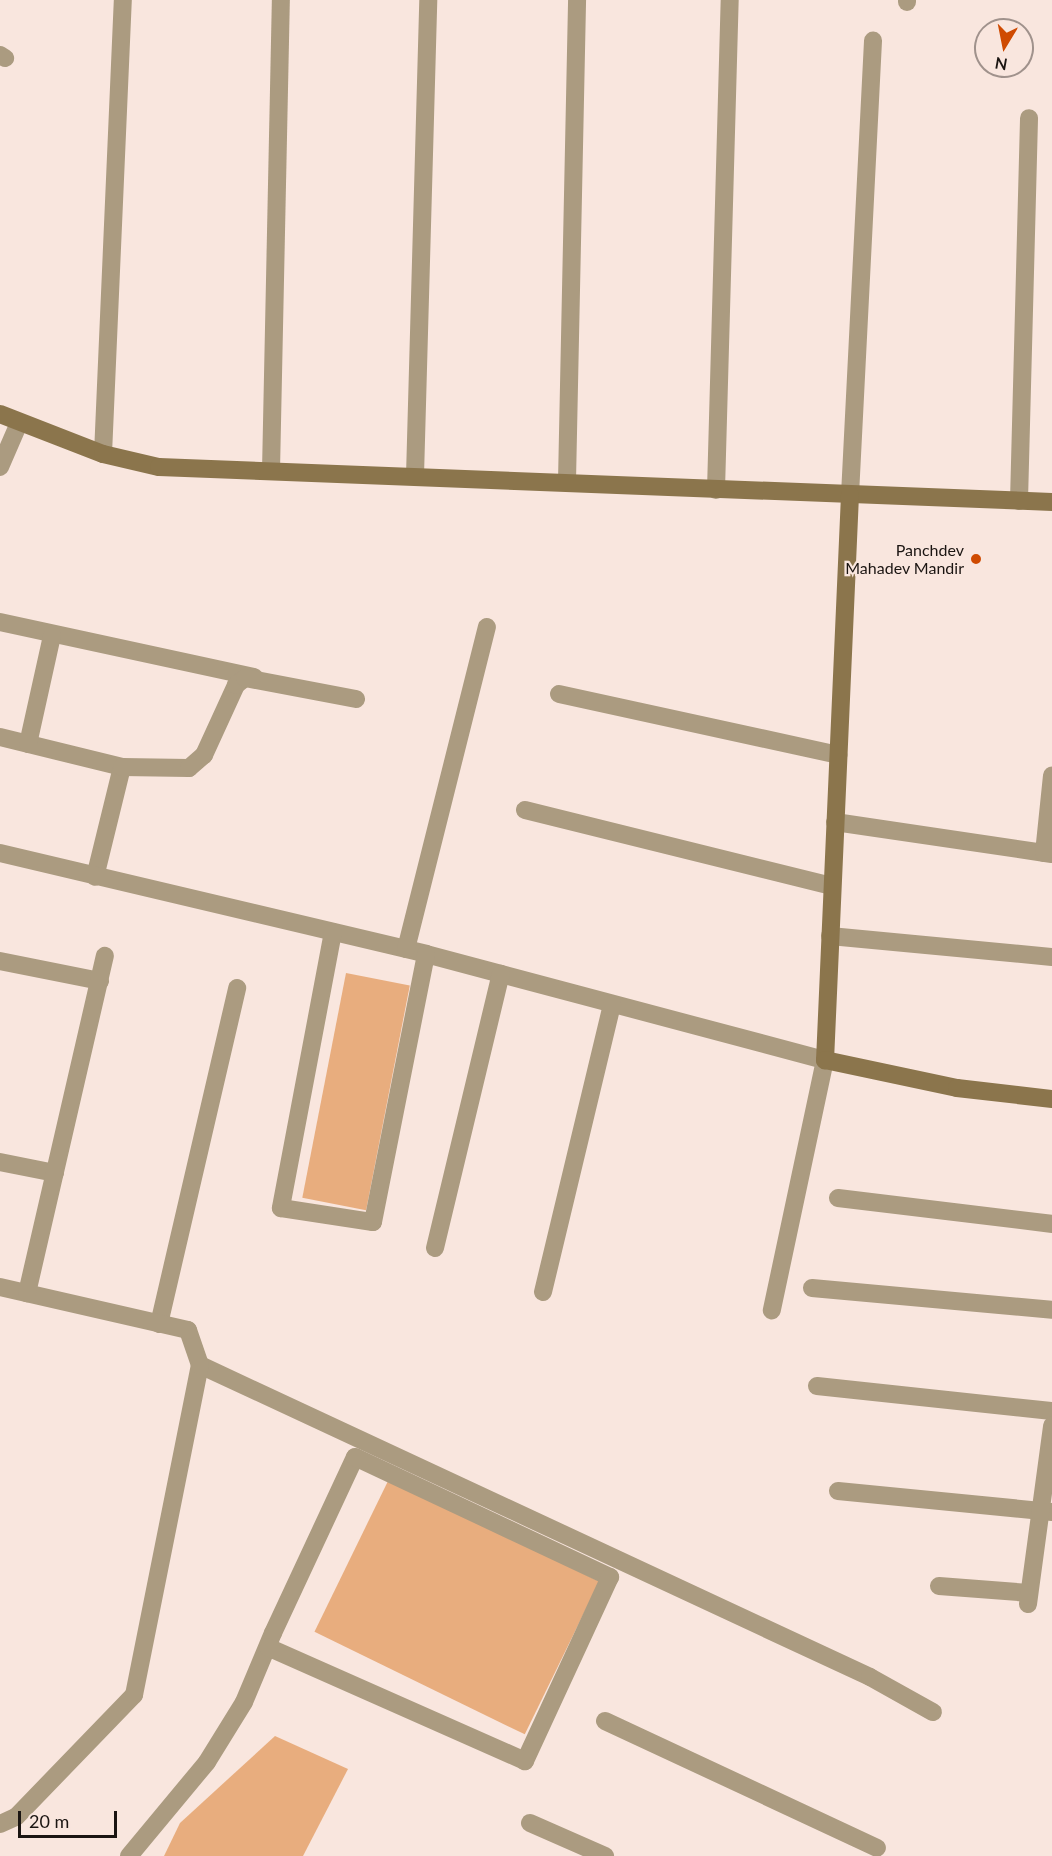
<!DOCTYPE html>
<html>
<head>
<meta charset="utf-8">
<style>
	body { margin:0 }
	#map { position:relative; width:1052px; height:1856px; overflow:hidden; background:#f9e6de; font-family:Lato,sans-serif }
	div>[style] { position:absolute }
	[style*='--x'] { left:calc(var(--x)*1px); top:calc(var(--y)*1px); width:calc(var(--w)*1px); rotate:calc(var(--a)*1deg) }
	.building>* { inset:0; background:#e8ad7e; transform-origin:0 0 }
	.street>* { height:18px; margin:-9px; padding:0 9px; transform-origin:9px; border-radius:9px; background:#ab9b80 }
	.secondary>* { height:18px; margin:-9px; padding:0 9px; transform-origin:9px; border-radius:9px; background:#8b754c }
	.dots>* { width:16px; height:16px; translate:-50% -50%; box-sizing:border-box; border:3px solid #f9e6de; border-radius:50% }
	span { translate:-50% -50%; white-space:nowrap; text-align:center; line-height:1.15; -webkit-text-stroke:4.5px #f9e6de; paint-order:stroke }
	.poi-label { font-size:16px; color:#1b1512 }
	.right { translate:-100% -50%; text-align:right }
	.north { position:absolute; left:974px; top:18px; width:60px; height:60px; box-sizing:border-box; background:#f9e6de; border:2px solid #a0928c; border-radius:50%; rotate:190deg; font-size:16px; font-weight:700; line-height:24px; text-align:center; color:#1b1512 }
	.north::after { content:''; display:block; margin:auto; width:21px; height:27px; background:#cf4a01; clip-path:polygon(50% 0,100% 100%,50% 72%,0 100%) }
	.scale { position:absolute; left:18px; top:1811px; width:99px; height:27px; box-sizing:border-box; border:3px solid #1b1512; border-top:0; padding-left:8px; font-size:18px; line-height:21px; white-space:nowrap; color:#1b1512; -webkit-text-stroke:4px #f9e6de; paint-order:stroke }
</style>
</head>
<body>
<div id="map">
	<div class="building">
		<i style="left:346px;top:973px;width:65px;height:229px;rotate:11deg"></i>
		<i style="left:389px;top:1479px;width:234px;height:170px;rotate:26deg"></i>
		<i style="clip-path:polygon(275px 1736px,348px 1769px,303px 1856px,164px 1856px,180px 1823px)"></i>
	</div>
	<div class="street">
		<i style="--x:907;--y:2;--w:2;--a:-90"></i>
		<i style="--x:0;--y:55;--w:6;--a:31"></i>
		<i style="--x:103;--y:454;--w:454;--a:-87.5"></i>
		<i style="--x:0;--y:467;--w:48;--a:-66.6"></i>
		<i style="--x:271;--y:471;--w:471;--a:-88.8"></i>
		<i style="--x:415;--y:476;--w:476;--a:-88.4"></i>
		<i style="--x:567;--y:481;--w:481;--a:-88.8"></i>
		<i style="--x:716;--y:490;--w:490;--a:-88.4"></i>
		<i style="--x:850;--y:495;--w:455;--a:-87.1"></i>
		<i style="--x:1019;--y:501;--w:383;--a:-88.5"></i>
		<i style="--x:0;--y:622;--w:260;--a:12.2"></i>
		<i style="--x:559;--y:694;--w:286;--a:12.3"></i>
		<i style="--x:0;--y:737;--w:126;--a:13.8"></i>
		<i style="--x:122;--y:767;--w:113;--a:103.8"></i>
		<i style="--x:28;--y:744;--w:111;--a:-77.5"></i>
		<i style="--x:122;--y:767;--w:67;--a:0.9"></i>
		<i style="--x:189;--y:768;--w:20;--a:-41"></i>
		<i style="--x:204;--y:755;--w:77;--a:-65.4"></i>
		<i style="--x:236;--y:685;--w:11;--a:-38"></i>
		<i style="--x:245;--y:678;--w:113;--a:10.7"></i>
		<i style="--x:525;--y:810;--w:316;--a:13.9"></i>
		<i style="--x:835;--y:822;--w:219;--a:8.4"></i>
		<i style="--x:0;--y:853;--w:438;--a:13.3"></i>
		<i style="--x:426;--y:954;--w:413;--a:14.9"></i>
		<i style="--x:825;--y:1060;--w:256;--a:102"></i>
		<i style="--x:1044;--y:853;--w:78;--a:-84.1"></i>
		<i style="--x:333;--y:932;--w:281;--a:100.7"></i>
		<i style="--x:281;--y:1208;--w:93;--a:8.7"></i>
		<i style="--x:373;--y:1222;--w:273;--a:-78.8"></i>
		<i style="--x:830;--y:936;--w:223;--a:5.4"></i>
		<i style="--x:406;--y:949;--w:332;--a:-75.9"></i>
		<i style="--x:0;--y:961;--w:102;--a:11.3"></i>
		<i style="--x:0;--y:1162;--w:56;--a:11.3"></i>
		<i style="--x:838;--y:1198;--w:216;--a:6.9"></i>
		<i style="--x:435;--y:1248;--w:282;--a:-76.5"></i>
		<i style="--x:0;--y:1287;--w:28;--a:13"></i>
		<i style="--x:812;--y:1288;--w:241;--a:5.2"></i>
		<i style="--x:543;--y:1292;--w:296;--a:-76.5"></i>
		<i style="--x:159;--y:1324;--w:345;--a:-76.9"></i>
		<i style="--x:200;--y:1365;--w:739;--a:24.97"></i>
		<i style="--x:870;--y:1677;--w:72;--a:29.1"></i>
		<i style="--x:817;--y:1386;--w:236;--a:6.1"></i>
		<i style="--x:838;--y:1491;--w:215;--a:5.6"></i>
		<i style="--x:939;--y:1586;--w:90;--a:4.4"></i>
		<i style="--x:1028;--y:1604;--w:180;--a:-82.3"></i>
		<i style="--x:605;--y:1721;--w:300;--a:25"></i>
		<i style="--x:530;--y:1823;--w:82;--a:23.7"></i>
		<i style="--x:0;--y:1824;--w:17;--a:-24"></i>
		<i style="--x:16;--y:1817;--w:170;--a:-46"></i>
		<i style="--x:134;--y:1695;--w:337;--a:-78.7"></i>
		<i style="--x:200;--y:1365;--w:37;--a:-109"></i>
		<i style="--x:188;--y:1330;--w:165;--a:-167.1"></i>
		<i style="--x:27;--y:1293;--w:346;--a:-77"></i>
		<i style="--x:129;--y:1856;--w:122;--a:-50.3"></i>
		<i style="--x:207;--y:1762;--w:70;--a:-58.3"></i>
		<i style="--x:244;--y:1702;--w:75;--a:-67.2"></i>
		<i style="--x:273;--y:1633;--w:194;--a:-65"></i>
		<i style="--x:355;--y:1457;--w:282;--a:25.2"></i>
		<i style="--x:610;--y:1577;--w:203;--a:114.8"></i>
		<i style="--x:525;--y:1761;--w:281;--a:-156.1"></i>
	</div>
	<div class="secondary">
		<i style="--x:0;--y:414;--w:110;--a:21.2"></i>
		<i style="--x:103;--y:454;--w:57;--a:13.1"></i>
		<i style="--x:159;--y:467;--w:894;--a:2.24"></i>
		<i style="--x:850;--y:495;--w:566;--a:92.53"></i>
		<i style="--x:825;--y:1060;--w:135;--a:12"></i>
		<i style="--x:957;--y:1088;--w:96;--a:6.6"></i>
	</div>
	<div class="dots">
		<i style="left:976px;top:559px;background:#cf4a01"></i>
	</div>
	<div class="poi-label">
		<span class="right" style="left:964px;top:559px">Panchdev<br>Mahadev Mandir</span>
	</div>
	<div class="north">N</div>
	<div class="scale">20 m</div>
</div>
</body>
</html>
